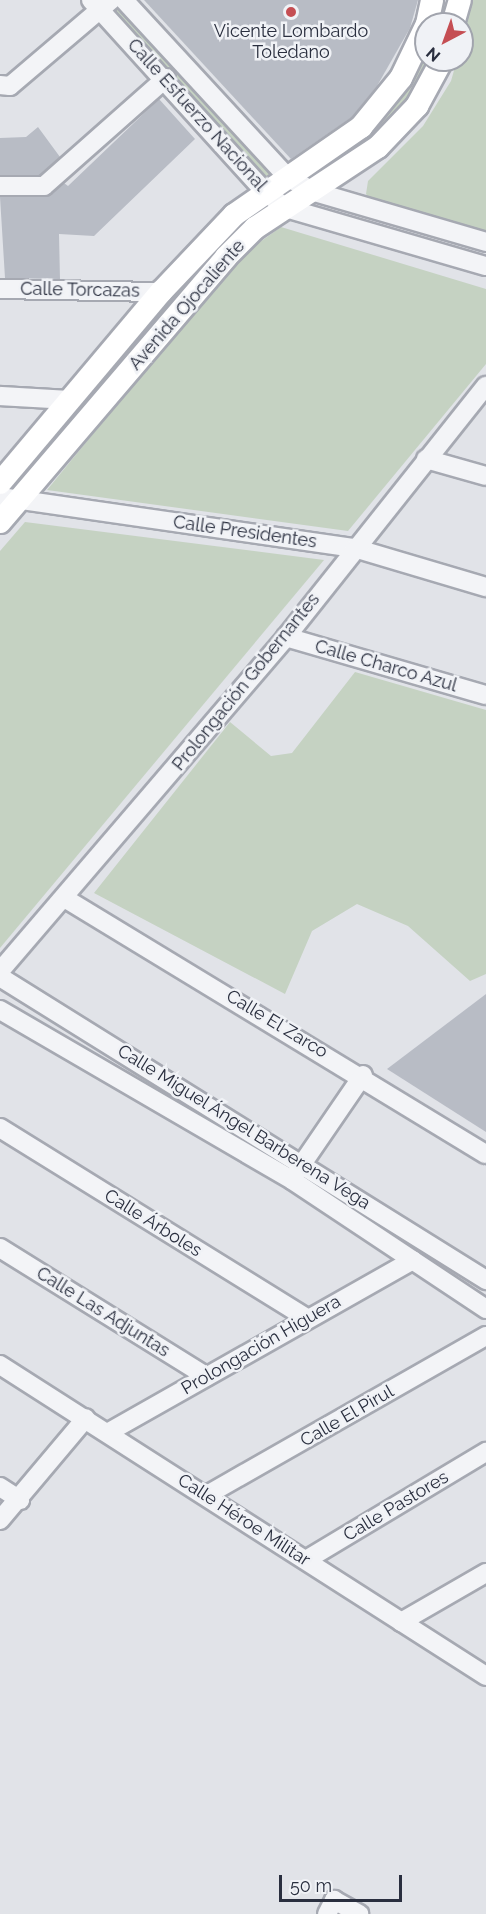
<!DOCTYPE html>
<html>
<head>
<meta charset="utf-8">
<style>
	body { margin:0 }
	#map { position:relative; width:486px; height:1914px; overflow:hidden; background:#e1e3e8; font-family:Raleway,sans-serif }
	div>[style] { position:absolute }
	[style*='--x'] { left:calc(var(--x)*1px); top:calc(var(--y)*1px); width:calc(var(--w)*1px); rotate:calc(var(--a)*1deg) }
	.green>* { inset:0; background:#c5d2c2 }
	.building>* { inset:0; background:#b8bcc5 }
	.roads { filter:drop-shadow(2px 0 #a6a9b2) drop-shadow(-2px 0 #a6a9b2) drop-shadow(0 2px #a6a9b2) drop-shadow(0 -2px #a6a9b2) }
	.minor>* { height:18px; margin:-9px; padding:0 9px; transform-origin:9px; border-radius:9px; background:#f3f4f7 }
	.major>* { height:22px; margin:-11px; padding:0 11px; transform-origin:11px; border-radius:11px; background:#fff }
	.dots>* { width:16px; height:16px; translate:-50% -50%; box-sizing:border-box; border:3px solid #f0f2f6; border-radius:50% }
	span { translate:-50% -50%; white-space:nowrap; text-align:center; line-height:1.15; -webkit-text-stroke:5px #f0f2f6; paint-order:stroke }
	.poi-label { font-size:18px; color:#2a2f3f }
	.street-label { font-size:18px; color:#2a2f3f }
	.north { position:absolute; left:414px; top:12px; width:60px; height:60px; box-sizing:border-box; background:#f0f2f6; border:2px solid #a1a4ad; border-radius:50%; rotate:221deg; font-size:16px; font-weight:700; line-height:24px; text-align:center; color:#2a2f3f }
	.north::after { content:''; display:block; margin:auto; width:21px; height:27px; background:#c54e53; clip-path:polygon(50% 0,100% 100%,50% 72%,0 100%) }
	.scale { position:absolute; left:279px; top:1875px; width:123px; height:27px; box-sizing:border-box; border:3px solid #2a2f3f; border-top:0; padding-left:8px; font-size:18px; line-height:21px; white-space:nowrap; color:#2a2f3f; -webkit-text-stroke:4px #f0f2f6; paint-order:stroke }
</style>
</head>
<body>
<div id="map">
	<div class="green">
		<i style="clip-path:polygon(469px 0,486px 0,486px 231px,371px 200px,366px 194px,368px 181px,423px 126px,451px 81px,457px 60px,462px 60px)"></i>
		<i style="clip-path:polygon(120px 5px,273px 177px,265px 183px,115px 11px)"></i>
		<i style="clip-path:polygon(426px 50px,426px 60px,432px 60px,400px 112px,318px 179px,309px 173px)"></i>
		<i style="clip-path:polygon(281px 227px,486px 289px,486px 364px,348px 531px,47px 490px,235px 260px)"></i>
		<i style="clip-path:polygon(25px 522px,324px 560px,0 948px,0 551px)"></i>
		<i style="clip-path:polygon(355px 672px,486px 710px,486px 974px,470px 981px,408px 926px,357px 904px,312px 931px,285px 994px,94px 893px,230px 722px,271px 756px,292px 753px)"></i>
	</div>
	<div class="building">
		<i style="clip-path:polygon(144px 0,418px 0,410px 28px,377px 86px,352px 117px,291px 159px)"></i>
		<i style="clip-path:polygon(159px 99px,195px 139px,94px 236px,59px 234px,60px 279px,5px 278px,0 197px,44px 197px,64px 183px,68px 186px)"></i>
		<i style="clip-path:polygon(38px 127px,60px 157px,40px 175px,0 175px,0 138px,26px 137px)"></i>
		<i style="clip-path:polygon(486px 994px,486px 1132px,387px 1069px)"></i>
	</div>
	<div class="roads">
		<div class="minor">
			<i style="--x:91;--y:0;--w:259;--a:47.8"></i>
			<i style="--x:265;--y:192;--w:26;--a:37"></i>
			<i style="--x:286;--y:208;--w:208;--a:16.2"></i>
			<i style="--x:124;--y:0;--w:242;--a:47.3"></i>
			<i style="--x:288;--y:178;--w:30;--a:27"></i>
			<i style="--x:315;--y:192;--w:178;--a:16.3"></i>
			<i style="--x:0;--y:85;--w:10;--a:6"></i>
			<i style="--x:10;--y:86;--w:133;--a:-40.4"></i>
			<i style="--x:0;--y:186;--w:44;--a:0"></i>
			<i style="--x:44;--y:186;--w:163;--a:-41.5"></i>
			<i style="--x:0;--y:289;--w:161;--a:1.1"></i>
			<i style="--x:0;--y:396;--w:69;--a:3.3"></i>
			<i style="--x:426;--y:459;--w:62;--a:15.8"></i>
			<i style="--x:0;--y:497;--w:358;--a:8.2"></i>
			<i style="--x:354;--y:548;--w:138;--a:16.5"></i>
			<i style="--x:286;--y:637;--w:208;--a:16.2"></i>
			<i style="--x:66;--y:899;--w:491;--a:31.3"></i>
			<i style="--x:0;--y:971;--w:440;--a:-49.4"></i>
			<i style="--x:286;--y:637;--w:321;--a:-51.5"></i>
			<i style="--x:0;--y:977;--w:573;--a:31.94"></i>
			<i style="--x:0;--y:1010;--w:338;--a:30.2"></i>
			<i style="--x:292;--y:1180;--w:233;--a:33.6"></i>
			<i style="--x:0;--y:1128;--w:360;--a:31.8"></i>
			<i style="--x:298;--y:1170;--w:115;--a:-55.6"></i>
			<i style="--x:0;--y:1248;--w:243;--a:31.9"></i>
			<i style="--x:0;--y:1365;--w:577;--a:32.62"></i>
			<i style="--x:109;--y:1432;--w:349;--a:-29.5"></i>
			<i style="--x:0;--y:1487;--w:24;--a:33"></i>
			<i style="--x:207;--y:1495;--w:321;--a:-29.7"></i>
			<i style="--x:0;--y:1520;--w:133;--a:-49.9"></i>
			<i style="--x:306;--y:1560;--w:210;--a:-31"></i>
			<i style="--x:401;--y:1622;--w:98;--a:-30"></i>
			<i style="--x:327;--y:1914;--w:16;--a:-63"></i>
			<i style="--x:334;--y:1900;--w:29;--a:29"></i>
		</div>
		<div class="major">
			<i style="--x:427;--y:24;--w:25;--a:-78"></i>
			<i style="--x:453;--y:24;--w:25;--a:-74"></i>
			<i style="--x:0;--y:483;--w:250;--a:-49.9"></i>
			<i style="--x:161;--y:292;--w:106;--a:-46.5"></i>
			<i style="--x:234;--y:215;--w:155;--a:-34.7"></i>
			<i style="--x:361;--y:127;--w:63;--a:-50.8"></i>
			<i style="--x:401;--y:78;--w:58;--a:-64.3"></i>
			<i style="--x:0;--y:522;--w:348;--a:-49.5"></i>
			<i style="--x:226;--y:257;--w:41;--a:-45"></i>
			<i style="--x:255;--y:228;--w:147;--a:-33.4"></i>
			<i style="--x:378;--y:147;--w:57;--a:-46.4"></i>
			<i style="--x:417;--y:106;--w:52;--a:-61.5"></i>
		</div>
	</div>
	<div class="dots">
		<i style="left:291px;top:12px;background:#c54e53"></i>
	</div>
	<div class="poi-label">
		<span style="left:291px;top:42px">Vicente Lombardo<br>Toledano</span>
	</div>
	<div class="street-label">
		<span style="left:197px;top:115px;rotate:48deg">Calle Esfuerzo Nacional</span>
		<span style="left:80px;top:290px;rotate:1deg">Calle Torcazas</span>
		<span style="left:187px;top:305px;rotate:-49deg">Avenida Ojocaliente</span>
		<span style="left:245px;top:532px;rotate:8deg">Calle Presidentes</span>
		<span style="left:386px;top:666px;rotate:16deg">Calle Charco Azul</span>
		<span style="left:246px;top:682px;rotate:-51deg">Prolongación Gobernantes</span>
		<span style="left:277px;top:1024px;rotate:31deg">Calle El Zarco</span>
		<span style="left:244px;top:1127px;rotate:32deg">Calle Miguel Ángel Barberena Vega</span>
		<span style="left:153px;top:1223px;rotate:32deg">Calle Árboles</span>
		<span style="left:103px;top:1312px;rotate:32deg">Calle Las Adjuntas</span>
		<span style="left:261px;top:1345px;rotate:-30deg">Prolongación Higuera</span>
		<span style="left:347px;top:1416px;rotate:-30deg">Calle El Pirul</span>
		<span style="left:396px;top:1506px;rotate:-31deg">Calle Pastores</span>
		<span style="left:244px;top:1520px;rotate:33deg">Calle Héroe Militar</span>
	</div>
	<div class="north">N</div>
	<div class="scale">50 m</div>
</div>
</body>
</html>
